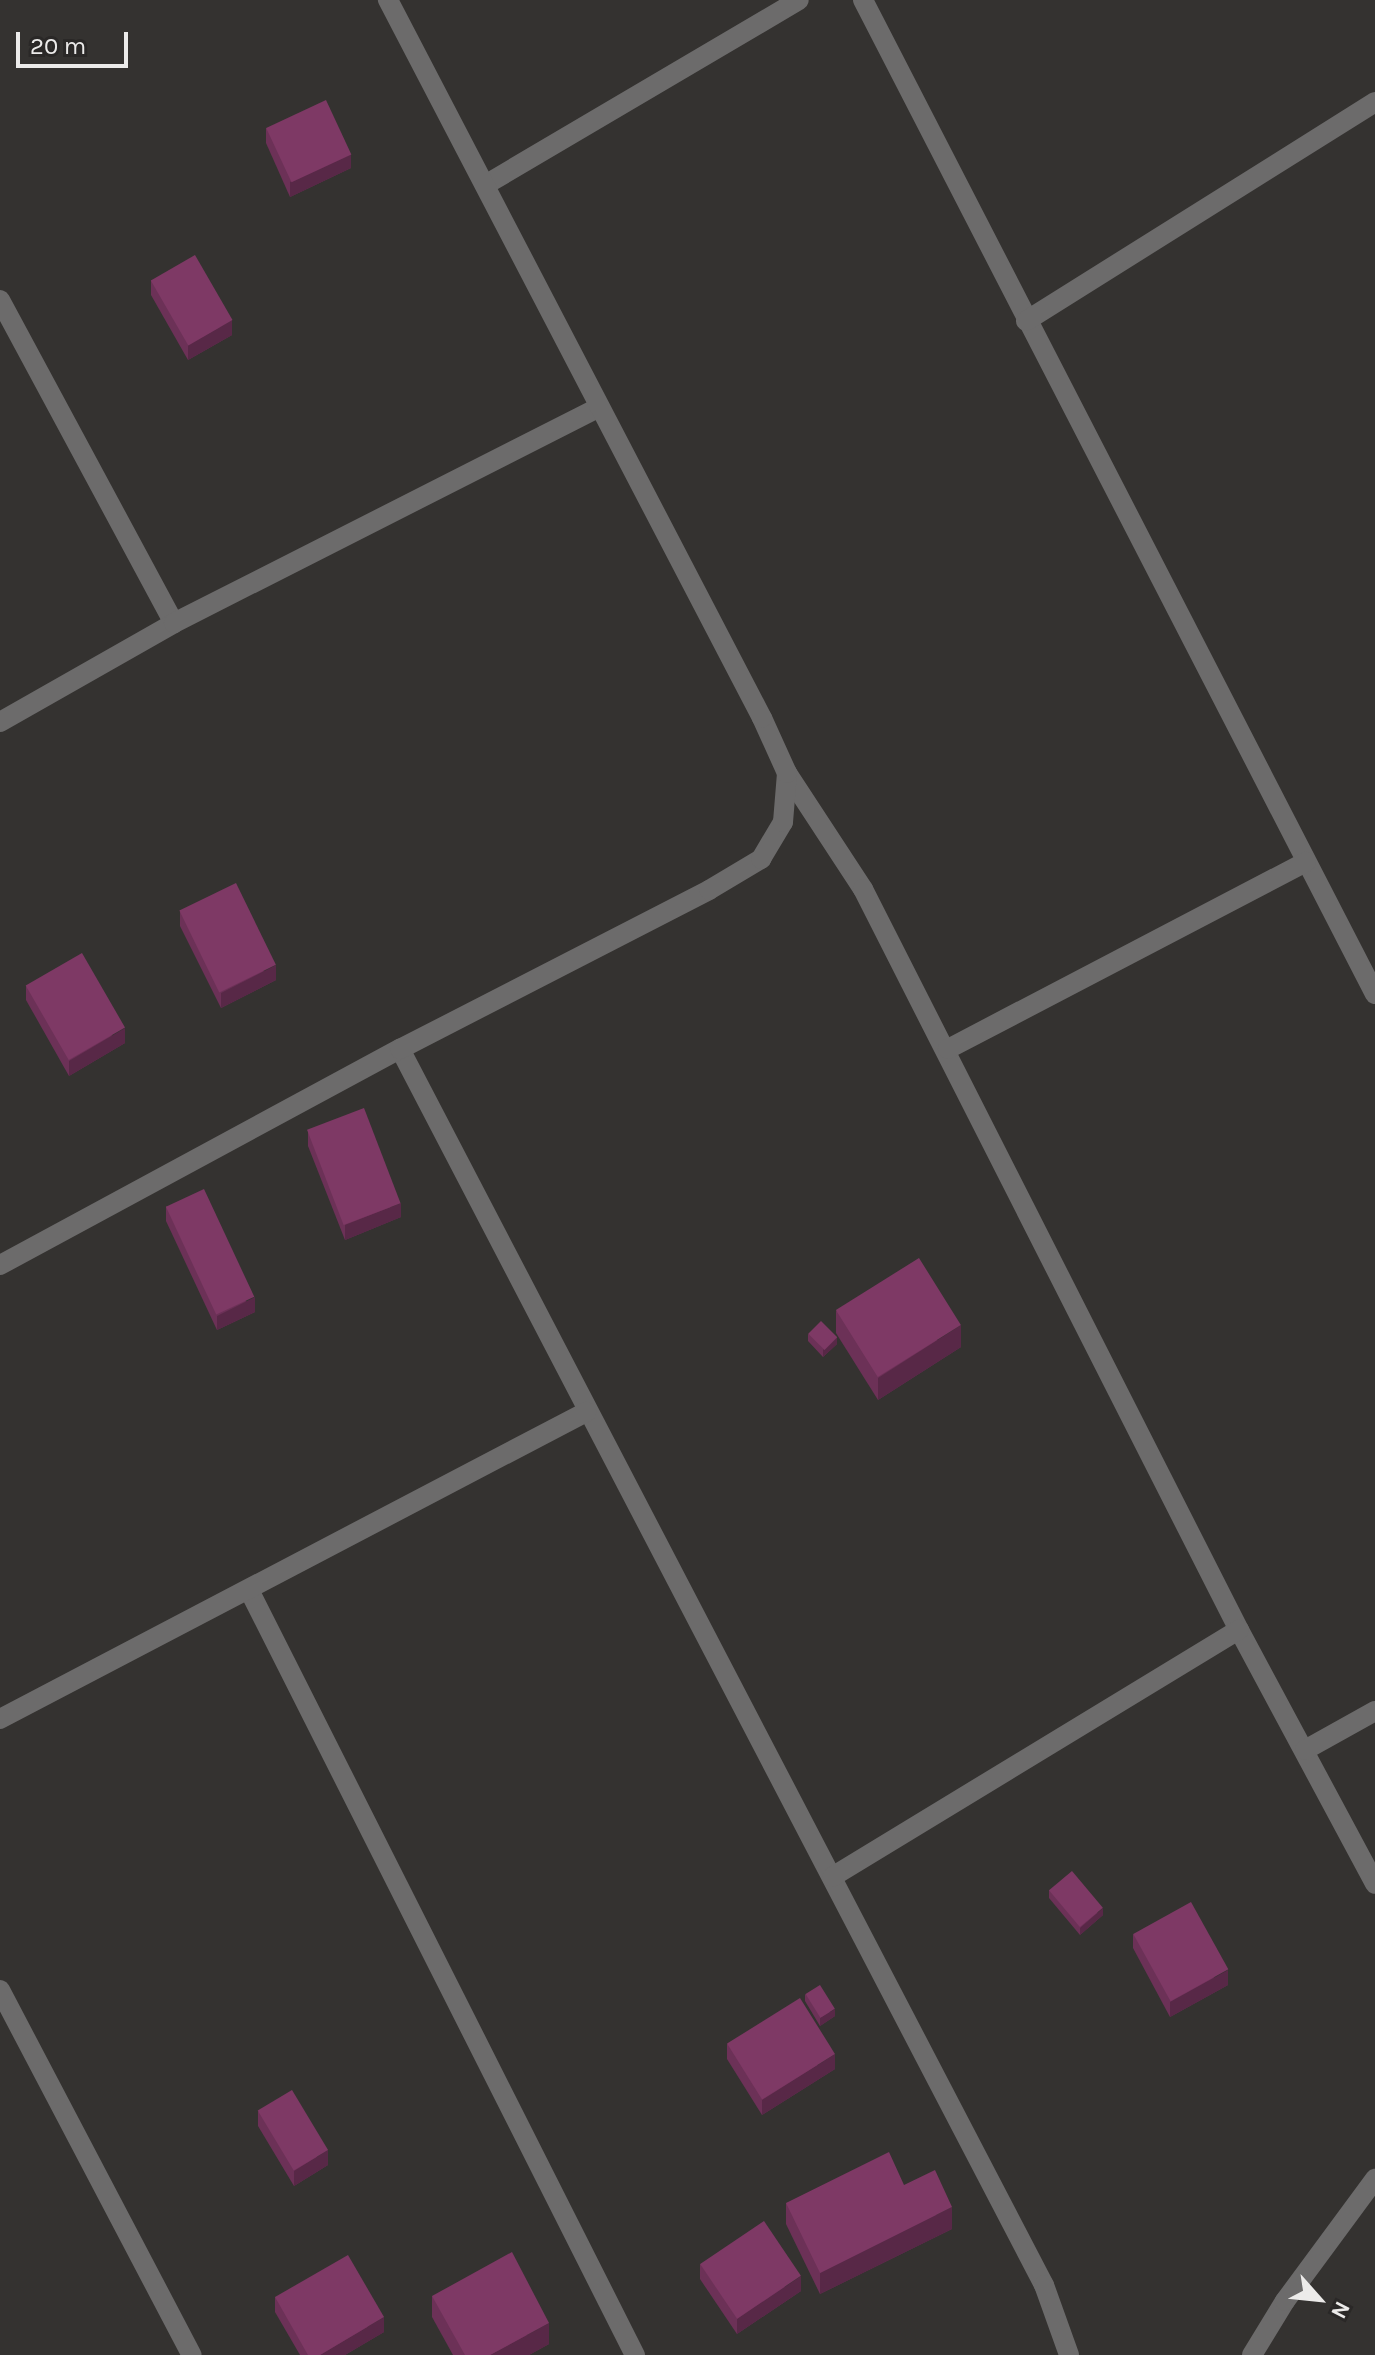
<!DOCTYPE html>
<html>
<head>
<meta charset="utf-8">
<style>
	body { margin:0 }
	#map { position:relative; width:1375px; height:2355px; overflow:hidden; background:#343230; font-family:Karla,sans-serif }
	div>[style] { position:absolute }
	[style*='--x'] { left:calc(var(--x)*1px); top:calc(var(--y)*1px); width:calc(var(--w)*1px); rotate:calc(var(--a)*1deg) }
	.street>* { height:20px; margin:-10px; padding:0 10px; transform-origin:10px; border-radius:10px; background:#6c6b6b }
	.wall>* { inset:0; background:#6c3157 }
	.shaded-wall>* { inset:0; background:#582847 }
	.building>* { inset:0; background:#7e3965; transform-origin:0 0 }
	span { translate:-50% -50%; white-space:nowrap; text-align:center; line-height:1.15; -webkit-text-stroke:6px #2a2827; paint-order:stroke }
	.north { position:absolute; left:1279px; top:2259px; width:80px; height:80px; -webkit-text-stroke:6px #2a2827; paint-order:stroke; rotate:117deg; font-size:22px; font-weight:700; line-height:32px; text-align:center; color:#ecebea }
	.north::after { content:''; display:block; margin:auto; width:28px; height:36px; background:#ecebea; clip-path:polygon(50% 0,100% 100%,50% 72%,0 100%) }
	.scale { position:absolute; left:16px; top:32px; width:112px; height:36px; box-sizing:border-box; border:4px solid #ecebea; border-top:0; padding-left:10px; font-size:24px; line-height:28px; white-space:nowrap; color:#ecebea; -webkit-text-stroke:6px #2a2827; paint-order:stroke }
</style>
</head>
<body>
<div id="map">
	<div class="street">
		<i style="--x:863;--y:0;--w:1118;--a:62.75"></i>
		<i style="--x:485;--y:185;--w:364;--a:-30.5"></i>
		<i style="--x:0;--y:300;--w:367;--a:61.7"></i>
		<i style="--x:1026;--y:321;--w:412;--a:-32.1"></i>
		<i style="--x:0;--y:722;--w:200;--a:-29.6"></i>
		<i style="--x:174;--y:623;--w:477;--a:-26.9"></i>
		<i style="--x:787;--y:773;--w:139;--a:56.8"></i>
		<i style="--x:863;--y:889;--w:831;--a:63.1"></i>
		<i style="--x:1239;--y:1630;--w:288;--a:61.8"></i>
		<i style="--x:400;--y:1049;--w:1394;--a:62.48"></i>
		<i style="--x:1044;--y:2285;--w:74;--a:70.3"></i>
		<i style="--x:948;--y:1049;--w:404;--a:-27.6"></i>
		<i style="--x:0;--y:1265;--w:455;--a:-28.4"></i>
		<i style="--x:400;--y:1049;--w:348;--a:-27.2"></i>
		<i style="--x:709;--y:890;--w:61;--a:-30.8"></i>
		<i style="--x:761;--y:859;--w:43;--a:-59.3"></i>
		<i style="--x:783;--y:822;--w:49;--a:-85.3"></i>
		<i style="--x:787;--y:773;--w:60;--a:-114.4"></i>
		<i style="--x:762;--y:718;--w:810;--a:-117.51"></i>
		<i style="--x:249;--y:1590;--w:857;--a:63.23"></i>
		<i style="--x:0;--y:1719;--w:662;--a:-27.65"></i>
		<i style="--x:1305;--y:1750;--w:80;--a:-29.1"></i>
		<i style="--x:832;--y:1877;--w:476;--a:-31.3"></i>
		<i style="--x:0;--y:1990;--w:412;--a:62.3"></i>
		<i style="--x:1252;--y:2355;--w:63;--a:-58.6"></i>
		<i style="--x:1285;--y:2301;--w:152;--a:-53.6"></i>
	</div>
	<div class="wall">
		<i style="clip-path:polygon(266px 128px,351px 168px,290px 197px,266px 143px)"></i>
		<i style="clip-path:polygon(151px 280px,232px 335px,188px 360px,151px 295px)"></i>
		<i style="clip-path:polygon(180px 911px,276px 980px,221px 1008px,180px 926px)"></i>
		<i style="clip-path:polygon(26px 986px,125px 1043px,69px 1076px,26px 1000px)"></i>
		<i style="clip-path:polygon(308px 1131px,401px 1217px,345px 1240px,308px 1146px)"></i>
		<i style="clip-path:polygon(166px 1206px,255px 1312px,217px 1330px,166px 1221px)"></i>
		<i style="clip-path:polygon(836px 1311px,961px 1347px,878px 1400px,836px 1333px)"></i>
		<i style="clip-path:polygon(808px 1334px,837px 1344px,823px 1357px,808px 1341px)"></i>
		<i style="clip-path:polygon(1049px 1890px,1103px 1915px,1080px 1935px,1049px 1898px)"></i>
		<i style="clip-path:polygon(1133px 1934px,1228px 1985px,1170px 2017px,1133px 1948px)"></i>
		<i style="clip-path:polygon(805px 1994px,835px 2016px,820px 2026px,805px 2001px)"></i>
		<i style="clip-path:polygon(727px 2044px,835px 2069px,762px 2115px,727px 2059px)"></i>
		<i style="clip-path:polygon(258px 2111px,328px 2165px,294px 2186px,258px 2126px)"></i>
		<i style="clip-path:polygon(904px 2185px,952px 2229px,820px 2294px,786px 2224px,786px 2203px)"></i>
		<i style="clip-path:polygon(700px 2264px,801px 2291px,737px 2334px,700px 2279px)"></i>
		<i style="clip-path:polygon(432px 2296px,549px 2344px,529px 2355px,453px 2355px,432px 2317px)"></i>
		<i style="clip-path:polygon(275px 2297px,384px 2332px,345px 2355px,300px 2355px,275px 2312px)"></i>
	</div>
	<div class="shaded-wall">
		<i style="clip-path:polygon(351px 154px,351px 168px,290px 197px,290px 182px)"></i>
		<i style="clip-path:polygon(232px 320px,232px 335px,188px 360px,188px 345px)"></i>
		<i style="clip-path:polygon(276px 965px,276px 980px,221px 1008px,221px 993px)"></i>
		<i style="clip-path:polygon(125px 1028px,125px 1043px,69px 1076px,69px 1061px)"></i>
		<i style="clip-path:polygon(401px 1203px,401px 1217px,345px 1240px,345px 1225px)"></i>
		<i style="clip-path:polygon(255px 1297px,255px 1312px,217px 1330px,217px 1316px)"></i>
		<i style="clip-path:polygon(961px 1325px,961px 1347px,878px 1400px,878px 1378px)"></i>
		<i style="clip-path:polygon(837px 1337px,837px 1344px,823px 1357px,823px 1350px)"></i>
		<i style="clip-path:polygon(1103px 1908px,1103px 1915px,1080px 1935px,1080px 1928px)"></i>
		<i style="clip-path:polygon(1228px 1970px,1228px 1985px,1170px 2017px,1170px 2002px)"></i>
		<i style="clip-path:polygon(835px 2009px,835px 2016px,820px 2026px,820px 2018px)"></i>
		<i style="clip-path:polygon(835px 2054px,835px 2069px,762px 2115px,762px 2100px)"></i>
		<i style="clip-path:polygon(328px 2150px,328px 2165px,294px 2186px,294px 2171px)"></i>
		<i style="clip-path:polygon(952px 2207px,952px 2229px,820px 2294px,820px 2273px)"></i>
		<i style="clip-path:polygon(801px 2276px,801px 2291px,737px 2334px,737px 2319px)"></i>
		<i style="clip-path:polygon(384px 2317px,384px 2332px,345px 2355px,320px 2355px)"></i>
		<i style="clip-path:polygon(549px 2323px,549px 2344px,529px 2355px,490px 2355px)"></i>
	</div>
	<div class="building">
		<i style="left:326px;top:100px;width:60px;height:66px;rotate:65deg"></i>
		<i style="left:195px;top:255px;width:75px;height:51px;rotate:60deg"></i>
		<i style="left:236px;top:883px;width:91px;height:63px;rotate:64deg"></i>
		<i style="left:82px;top:953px;width:86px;height:65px;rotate:60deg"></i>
		<i style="left:364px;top:1108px;width:102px;height:61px;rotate:69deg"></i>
		<i style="left:204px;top:1189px;width:119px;height:42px;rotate:65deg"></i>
		<i style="left:919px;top:1258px;width:79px;height:98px;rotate:58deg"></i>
		<i style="left:821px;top:1321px;width:23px;height:18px;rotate:45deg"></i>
		<i style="left:1072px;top:1871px;width:48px;height:30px;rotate:50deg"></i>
		<i style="left:1191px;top:1902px;width:77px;height:66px;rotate:61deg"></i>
		<i style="left:820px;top:1985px;width:28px;height:17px;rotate:58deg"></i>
		<i style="left:800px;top:1998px;width:66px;height:86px;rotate:58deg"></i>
		<i style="left:292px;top:2090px;width:70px;height:40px;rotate:59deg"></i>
		<i style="clip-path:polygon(889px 2152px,904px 2185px,935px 2170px,952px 2207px,820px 2273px,786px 2203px)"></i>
		<i style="left:764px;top:2221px;width:66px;height:77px;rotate:56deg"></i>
		<i style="clip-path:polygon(512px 2252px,549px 2323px,490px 2355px,465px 2355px,432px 2296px)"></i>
		<i style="clip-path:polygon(348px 2255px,384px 2317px,320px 2355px,308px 2355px,275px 2297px)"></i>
	</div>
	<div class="north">N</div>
	<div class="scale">20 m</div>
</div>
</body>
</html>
